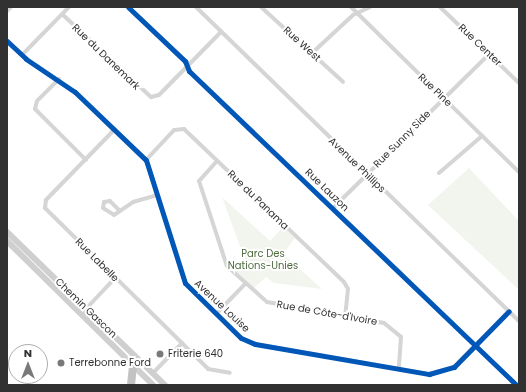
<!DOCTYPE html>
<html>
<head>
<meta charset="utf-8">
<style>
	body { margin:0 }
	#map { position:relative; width:526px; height:392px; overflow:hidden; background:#fff; font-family:Poppins,sans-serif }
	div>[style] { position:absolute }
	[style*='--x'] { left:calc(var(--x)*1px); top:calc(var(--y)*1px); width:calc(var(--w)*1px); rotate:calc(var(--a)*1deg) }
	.green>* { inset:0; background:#f1f5ee }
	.minor>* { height:4px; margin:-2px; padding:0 2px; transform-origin:2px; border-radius:2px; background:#d5d5d5 }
	.secondary>* { height:6px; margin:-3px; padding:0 3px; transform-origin:3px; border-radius:3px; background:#cfcfcf }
	.motorway>* { height:8px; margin:-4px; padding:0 4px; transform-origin:4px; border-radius:4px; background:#c3c3c3 }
	.cycleway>* { height:5px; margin:-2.5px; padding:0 2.5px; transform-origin:2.5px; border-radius:2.5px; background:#0057b8 }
	.dots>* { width:11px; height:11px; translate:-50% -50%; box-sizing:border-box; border:2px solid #fff; border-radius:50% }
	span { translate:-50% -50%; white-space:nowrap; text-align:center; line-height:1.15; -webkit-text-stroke:4px #fff; paint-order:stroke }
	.street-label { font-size:10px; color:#313131 }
	.park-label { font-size:10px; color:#4f6c3f }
	.poi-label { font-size:10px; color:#313131 }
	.left { translate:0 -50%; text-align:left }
	.frame { position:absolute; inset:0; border:8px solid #313131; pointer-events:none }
	.north { position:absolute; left:8px; top:344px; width:40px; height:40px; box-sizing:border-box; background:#fff; border:1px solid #adadad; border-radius:50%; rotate:0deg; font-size:11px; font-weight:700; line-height:16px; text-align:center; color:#313131 }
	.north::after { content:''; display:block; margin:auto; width:14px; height:18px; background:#797979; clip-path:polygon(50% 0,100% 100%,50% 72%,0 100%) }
</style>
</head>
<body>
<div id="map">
	<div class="green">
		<i style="clip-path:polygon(469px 168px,519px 221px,519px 290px,428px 205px)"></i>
		<i style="clip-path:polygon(222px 197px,270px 241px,283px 227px,295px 238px,283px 254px,322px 289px,274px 283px,266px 277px,253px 289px,235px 270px,245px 260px)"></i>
	</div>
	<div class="minor">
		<i style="--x:128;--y:7;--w:79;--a:43.5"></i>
		<i style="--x:185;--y:61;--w:11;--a:68"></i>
		<i style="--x:189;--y:71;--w:454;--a:43.8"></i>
		<i style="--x:196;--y:7;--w:450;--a:44.2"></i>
		<i style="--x:261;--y:7;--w:111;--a:42.4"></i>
		<i style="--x:351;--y:7;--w:235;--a:44.5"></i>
		<i style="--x:440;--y:7;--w:110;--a:43.9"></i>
		<i style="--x:7;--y:11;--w:6;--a:-45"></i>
		<i style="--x:62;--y:14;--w:122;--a:43"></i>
		<i style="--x:151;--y:97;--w:8;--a:-14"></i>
		<i style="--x:159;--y:95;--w:88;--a:-45.5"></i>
		<i style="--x:7;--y:41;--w:26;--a:43"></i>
		<i style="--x:26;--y:59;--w:59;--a:34"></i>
		<i style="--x:75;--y:92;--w:98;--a:43.8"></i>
		<i style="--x:146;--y:160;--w:129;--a:72.4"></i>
		<i style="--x:185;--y:283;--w:78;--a:44.5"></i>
		<i style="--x:241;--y:338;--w:15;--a:23"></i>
		<i style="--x:255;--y:344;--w:177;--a:9.8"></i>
		<i style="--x:429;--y:374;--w:26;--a:-16"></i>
		<i style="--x:454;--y:367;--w:78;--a:-45.5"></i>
		<i style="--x:311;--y:54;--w:57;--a:-42.9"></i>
		<i style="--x:353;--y:15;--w:19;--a:-25"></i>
		<i style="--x:22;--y:55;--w:67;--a:-45.6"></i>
		<i style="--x:59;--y:79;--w:31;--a:135"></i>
		<i style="--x:37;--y:101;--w:8;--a:104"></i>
		<i style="--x:35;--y:109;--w:72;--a:45"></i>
		<i style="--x:114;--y:130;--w:98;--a:134.2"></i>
		<i style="--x:46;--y:200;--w:8;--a:97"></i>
		<i style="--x:45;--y:208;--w:229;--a:44.6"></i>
		<i style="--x:208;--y:369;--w:22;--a:10"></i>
		<i style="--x:146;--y:160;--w:41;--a:-47"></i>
		<i style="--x:174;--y:130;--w:10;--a:-6"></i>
		<i style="--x:184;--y:129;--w:221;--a:43.7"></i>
		<i style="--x:344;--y:282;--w:8;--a:60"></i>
		<i style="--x:348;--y:289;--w:28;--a:96"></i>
		<i style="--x:217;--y:161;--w:27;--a:132"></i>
		<i style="--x:199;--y:181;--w:89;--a:71.8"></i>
		<i style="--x:227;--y:266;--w:54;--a:42"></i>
		<i style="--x:267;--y:302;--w:119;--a:10.2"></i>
		<i style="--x:384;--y:323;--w:22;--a:39"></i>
		<i style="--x:401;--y:337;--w:32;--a:94"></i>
		<i style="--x:439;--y:173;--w:57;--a:-40.7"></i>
		<i style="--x:333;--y:208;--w:219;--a:-44.6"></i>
		<i style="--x:119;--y:210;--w:13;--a:-135"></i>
		<i style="--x:110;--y:201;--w:6;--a:171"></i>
		<i style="--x:104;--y:202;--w:6;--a:99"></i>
		<i style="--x:103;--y:208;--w:13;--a:32"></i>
		<i style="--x:114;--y:215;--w:23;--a:-34"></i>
		<i style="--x:133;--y:202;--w:25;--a:-16"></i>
		<i style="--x:82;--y:313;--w:48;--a:-46.7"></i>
		<i style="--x:216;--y:314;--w:42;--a:-46"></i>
		<i style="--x:153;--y:373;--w:42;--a:-46"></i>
	</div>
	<div class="secondary">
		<i style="--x:7;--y:232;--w:220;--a:44.1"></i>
		<i style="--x:7;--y:241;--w:205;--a:44.6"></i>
	</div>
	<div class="motorway">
		<i style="--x:131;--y:385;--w:20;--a:-84"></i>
	</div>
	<div class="cycleway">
		<i style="--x:128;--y:7;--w:79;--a:43.5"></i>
		<i style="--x:185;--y:61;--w:11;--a:68"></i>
		<i style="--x:189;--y:71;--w:454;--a:43.8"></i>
		<i style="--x:7;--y:41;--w:26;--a:43"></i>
		<i style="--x:26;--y:59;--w:59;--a:34"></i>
		<i style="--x:75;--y:92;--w:98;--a:43.8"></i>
		<i style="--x:146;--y:160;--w:129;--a:72.4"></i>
		<i style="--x:185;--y:283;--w:78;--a:44.5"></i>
		<i style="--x:241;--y:338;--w:15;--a:23"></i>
		<i style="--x:255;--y:344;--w:177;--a:9.8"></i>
		<i style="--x:429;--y:374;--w:26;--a:-16"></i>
		<i style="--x:454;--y:367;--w:78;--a:-45.5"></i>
	</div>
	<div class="dots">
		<i style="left:160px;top:354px;background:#797979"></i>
		<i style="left:61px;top:363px;background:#797979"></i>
	</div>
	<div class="street-label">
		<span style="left:302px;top:44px;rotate:42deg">Rue West</span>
		<span style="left:480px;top:45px;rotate:44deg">Rue Center</span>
		<span style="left:106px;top:57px;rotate:44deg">Rue du Danemark</span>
		<span style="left:435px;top:90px;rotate:44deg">Rue Pine</span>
		<span style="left:402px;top:139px;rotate:-45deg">Rue Sunny Side</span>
		<span style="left:357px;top:165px;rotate:44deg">Avenue Phillips</span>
		<span style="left:327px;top:190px;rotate:44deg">Rue Lauzon</span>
		<span style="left:258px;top:200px;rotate:44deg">Rue du Panama</span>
		<span style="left:97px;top:260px;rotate:45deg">Rue Labelle</span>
		<span style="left:222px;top:306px;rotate:43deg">Avenue Louise</span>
		<span style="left:86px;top:308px;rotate:44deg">Chemin Gascon</span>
		<span style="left:327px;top:313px;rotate:10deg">Rue de Côte-d'Ivoire</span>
	</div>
	<div class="park-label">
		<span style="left:263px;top:259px">Parc Des<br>Nations-Unies</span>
	</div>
	<div class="poi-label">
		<span class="left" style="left:168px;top:354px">Friterie 640</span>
		<span class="left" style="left:69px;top:363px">Terrebonne Ford</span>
	</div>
	<div class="frame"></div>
	<div class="north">N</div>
</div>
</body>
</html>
